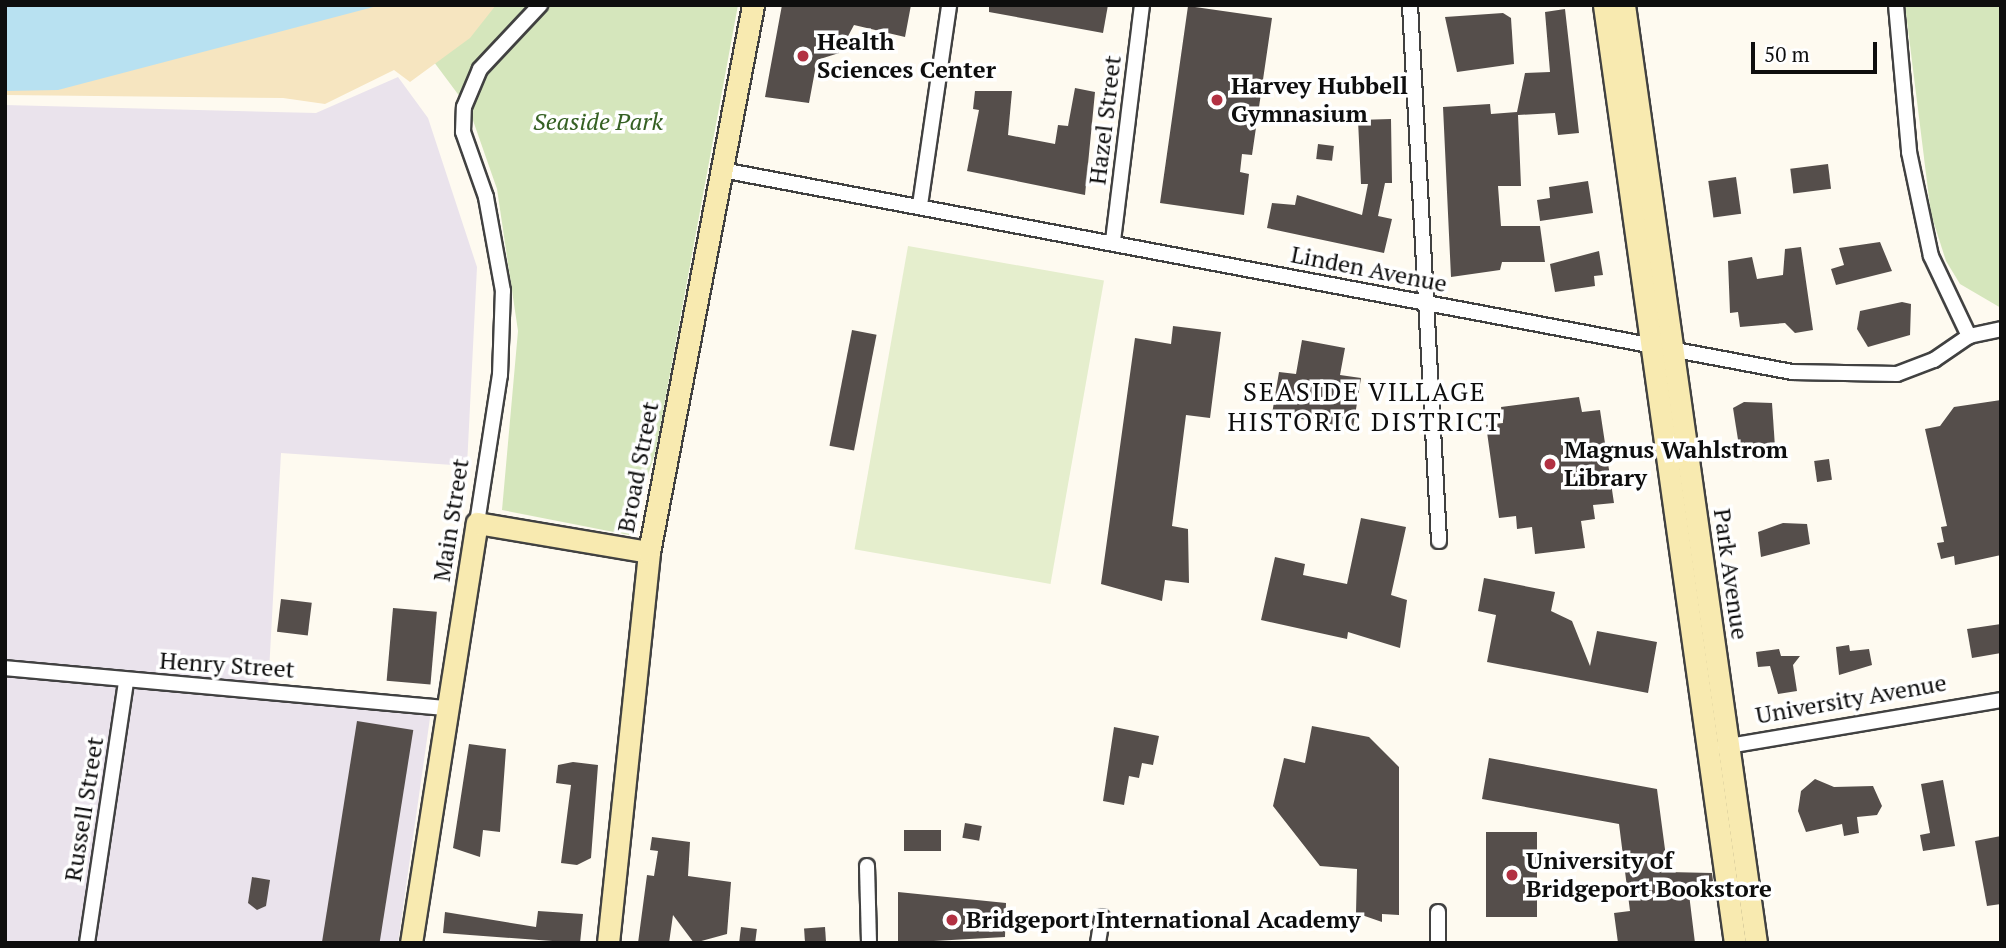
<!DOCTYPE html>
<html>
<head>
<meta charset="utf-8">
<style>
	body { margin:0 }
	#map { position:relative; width:2006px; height:948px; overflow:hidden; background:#fefaf0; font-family:"PT Serif",serif }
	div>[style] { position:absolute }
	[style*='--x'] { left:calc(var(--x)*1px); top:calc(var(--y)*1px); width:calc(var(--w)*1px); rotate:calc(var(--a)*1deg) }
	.industrial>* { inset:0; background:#eae3ec }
	.green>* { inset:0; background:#d5e6bc }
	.sand>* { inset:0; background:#f6e5c0 }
	.pitch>* { inset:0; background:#e5eecd; transform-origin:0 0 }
	.water>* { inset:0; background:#b8e1f1 }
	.building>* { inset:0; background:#554e4b; transform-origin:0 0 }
	.roads { filter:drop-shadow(2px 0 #414141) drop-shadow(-2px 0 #414141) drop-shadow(0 2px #414141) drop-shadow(0 -2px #414141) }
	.street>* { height:14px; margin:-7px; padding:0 7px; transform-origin:7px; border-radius:7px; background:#fff }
	.secondary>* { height:21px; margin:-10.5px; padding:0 10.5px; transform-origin:10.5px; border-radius:10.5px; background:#f8eab0 }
	.dots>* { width:19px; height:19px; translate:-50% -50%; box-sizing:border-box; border:4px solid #fff; border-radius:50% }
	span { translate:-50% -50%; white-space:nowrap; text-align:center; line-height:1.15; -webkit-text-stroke:7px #fff; paint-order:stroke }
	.poi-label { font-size:24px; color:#0e0e0e; font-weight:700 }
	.left { translate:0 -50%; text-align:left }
	.street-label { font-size:24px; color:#0e0e0e }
	.park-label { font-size:24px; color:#356023; font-style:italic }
	.neighbourhood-label { font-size:26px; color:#0e0e0e; letter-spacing:2px }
	.frame { position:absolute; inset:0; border:7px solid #0e0e0e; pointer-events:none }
	.scale { position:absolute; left:1751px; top:42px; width:126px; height:32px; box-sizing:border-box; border:4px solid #0e0e0e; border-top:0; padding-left:9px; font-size:21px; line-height:24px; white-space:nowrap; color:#0e0e0e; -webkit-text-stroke:5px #fff; paint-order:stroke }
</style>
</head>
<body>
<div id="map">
	<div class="industrial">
		<i style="clip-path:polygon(398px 77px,428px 118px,477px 267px,467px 466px,281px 453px,268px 690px,432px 704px,398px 943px,5px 943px,5px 105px,316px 113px)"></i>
	</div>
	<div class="green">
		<i style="clip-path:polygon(405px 5px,738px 5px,656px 450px,629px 535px,502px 510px,518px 331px,497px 189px,469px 109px,425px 50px)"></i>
		<i style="clip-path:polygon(1905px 5px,2001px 5px,2001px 308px,1960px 284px,1946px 261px,1931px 214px)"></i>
	</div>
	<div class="sand">
		<i style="clip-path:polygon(5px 5px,496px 5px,470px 38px,410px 82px,394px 70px,325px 104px,283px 98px,5px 95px)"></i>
	</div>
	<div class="pitch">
		<i style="left:908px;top:246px;width:199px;height:308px;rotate:10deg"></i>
	</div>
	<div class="water">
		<i style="clip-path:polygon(5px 5px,381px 5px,58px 90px,5px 91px)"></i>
	</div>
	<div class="building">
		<i style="clip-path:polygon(782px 5px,911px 5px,905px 37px,854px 25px,839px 53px,817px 60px,809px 103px,765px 97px)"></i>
		<i style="clip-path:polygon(989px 5px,1108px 5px,1103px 33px,989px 12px)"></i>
		<i style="clip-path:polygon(1188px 6px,1272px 18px,1252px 155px,1242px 154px,1240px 172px,1249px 174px,1244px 215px,1160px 203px)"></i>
		<i style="clip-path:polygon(1565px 9px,1579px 133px,1558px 135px,1555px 113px,1518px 115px,1521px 186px,1498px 186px,1501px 226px,1540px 226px,1545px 262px,1502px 262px,1500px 270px,1451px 277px,1443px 107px,1490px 104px,1491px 114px,1517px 112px,1525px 73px,1550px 72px,1545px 12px)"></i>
		<i style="clip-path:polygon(1503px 13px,1511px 18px,1514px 64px,1457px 72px,1445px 17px)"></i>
		<i style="clip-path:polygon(1075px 88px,1095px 92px,1085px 195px,967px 171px,979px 110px,973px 109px,975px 91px,1012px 91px,1008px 135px,1055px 144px,1058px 125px,1068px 126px)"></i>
		<i style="clip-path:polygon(1391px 119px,1392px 183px,1385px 183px,1378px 216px,1392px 219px,1384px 253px,1267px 228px,1272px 203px,1295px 205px,1297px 195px,1362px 215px,1368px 184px,1361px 184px,1358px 120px)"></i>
		<i style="left:1318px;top:144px;width:16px;height:15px;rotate:7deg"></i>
		<i style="left:1828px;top:164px;width:25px;height:38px;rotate:83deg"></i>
		<i style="left:1736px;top:177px;width:37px;height:28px;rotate:82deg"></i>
		<i style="clip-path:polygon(1588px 181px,1593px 213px,1540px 221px,1537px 200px,1550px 198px,1549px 187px)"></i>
		<i style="clip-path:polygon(1880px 242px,1892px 271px,1836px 285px,1831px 269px,1844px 265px,1839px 248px)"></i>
		<i style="clip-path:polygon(1801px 247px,1813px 330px,1795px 333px,1785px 323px,1740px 327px,1738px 312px,1730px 313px,1728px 261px,1752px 257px,1757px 279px,1783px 275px,1785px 249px)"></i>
		<i style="clip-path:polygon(1599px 251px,1603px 275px,1594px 276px,1595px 286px,1555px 292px,1550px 264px)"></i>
		<i style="clip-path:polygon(1902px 302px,1911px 304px,1910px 335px,1868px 347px,1857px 329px,1860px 311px)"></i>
		<i style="clip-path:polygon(1173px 326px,1221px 332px,1210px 418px,1186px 415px,1172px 526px,1188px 529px,1189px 583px,1165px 580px,1162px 601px,1101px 584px,1135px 338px,1171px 344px)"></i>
		<i style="left:852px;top:330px;width:25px;height:118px;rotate:11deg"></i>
		<i style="clip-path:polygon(1302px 340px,1345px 348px,1340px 375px,1361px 378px,1353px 428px,1272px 414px,1279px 372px,1296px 374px)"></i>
		<i style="clip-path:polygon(1579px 397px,1582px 412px,1600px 410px,1614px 503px,1593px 505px,1595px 519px,1581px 521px,1585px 548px,1535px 554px,1532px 527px,1517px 529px,1516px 516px,1499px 518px,1486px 425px,1503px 423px,1501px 407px)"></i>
		<i style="clip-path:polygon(2001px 400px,2001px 555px,1955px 565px,1954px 556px,1941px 559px,1937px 543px,1944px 542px,1941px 527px,1947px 526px,1925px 429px,1940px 426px,1954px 407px)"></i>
		<i style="clip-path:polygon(1744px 402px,1772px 403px,1775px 447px,1739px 446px,1733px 408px)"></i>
		<i style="left:1829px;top:459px;width:21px;height:15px;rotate:82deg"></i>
		<i style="clip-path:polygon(1361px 518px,1406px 527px,1391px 595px,1407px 600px,1400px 648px,1348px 632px,1347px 639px,1261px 620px,1275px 557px,1305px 564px,1303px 575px,1347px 584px)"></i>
		<i style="clip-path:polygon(1783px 523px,1807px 524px,1810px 544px,1761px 557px,1758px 532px)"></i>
		<i style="clip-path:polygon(1484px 578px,1555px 592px,1551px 611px,1572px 621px,1590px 666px,1597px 631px,1657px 642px,1648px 693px,1487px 662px,1496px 615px,1478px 611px)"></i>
		<i style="left:281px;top:599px;width:31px;height:33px;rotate:7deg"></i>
		<i style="left:393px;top:608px;width:44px;height:73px;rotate:5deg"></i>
		<i style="clip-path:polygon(2001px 624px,2001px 653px,1972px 658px,1967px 629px)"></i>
		<i style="clip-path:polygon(1849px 645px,1850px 651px,1869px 649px,1872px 665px,1839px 675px,1836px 647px)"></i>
		<i style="clip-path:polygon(1779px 649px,1781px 656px,1800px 656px,1793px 665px,1797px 691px,1778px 694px,1770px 666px,1758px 667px,1756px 652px)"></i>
		<i style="left:357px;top:721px;width:57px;height:225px;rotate:9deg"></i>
		<i style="clip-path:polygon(1312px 726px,1369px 737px,1399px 767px,1399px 915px,1382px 914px,1382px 922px,1356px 913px,1357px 869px,1320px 866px,1273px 806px,1284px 758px,1305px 763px)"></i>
		<i style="clip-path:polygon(1114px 727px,1159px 736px,1153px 765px,1142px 763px,1139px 778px,1129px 776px,1124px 805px,1103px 801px)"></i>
		<i style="clip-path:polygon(469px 744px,506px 749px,500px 832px,483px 830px,480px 857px,453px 848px)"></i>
		<i style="clip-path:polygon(1489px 758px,1657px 789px,1668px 872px,1712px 873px,1713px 881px,1689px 894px,1695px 943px,1618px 943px,1614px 913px,1630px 911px,1619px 824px,1482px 799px)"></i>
		<i style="clip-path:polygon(573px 762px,598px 765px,591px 858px,577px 865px,561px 863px,571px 785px,556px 783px,558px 765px)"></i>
		<i style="clip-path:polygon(1815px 779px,1834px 787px,1873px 786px,1882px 806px,1877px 815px,1857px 817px,1859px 833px,1844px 836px,1842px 824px,1806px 832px,1798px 811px,1801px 791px)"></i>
		<i style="clip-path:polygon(1943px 780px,1955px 846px,1923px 851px,1920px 835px,1930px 833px,1921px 784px)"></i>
		<i style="left:965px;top:823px;width:17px;height:15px;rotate:10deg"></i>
		<i style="left:941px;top:830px;width:21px;height:37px;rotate:90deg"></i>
		<i style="left:1486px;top:832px;width:51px;height:85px"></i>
		<i style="clip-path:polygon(2001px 836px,2001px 904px,1987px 906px,1975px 841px)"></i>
		<i style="clip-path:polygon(652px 837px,690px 842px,688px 876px,731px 882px,727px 934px,694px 943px,673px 915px,669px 943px,638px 943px,647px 875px,654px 876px,658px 851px,650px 850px)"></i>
		<i style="clip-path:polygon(252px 877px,270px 880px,266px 906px,257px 910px,248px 903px)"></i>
		<i style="clip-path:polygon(898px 892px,1006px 903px,1005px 937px,898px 943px)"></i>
		<i style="clip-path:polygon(538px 911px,583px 914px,580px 943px,443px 933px,445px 912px,536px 927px)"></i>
		<i style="left:741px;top:927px;width:16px;height:16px;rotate:7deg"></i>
		<i style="left:825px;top:927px;width:16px;height:21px;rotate:86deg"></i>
	</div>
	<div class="roads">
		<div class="street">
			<i style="--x:1410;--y:5;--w:537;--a:86.9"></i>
			<i style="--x:1896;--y:5;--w:148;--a:84.9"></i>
			<i style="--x:1909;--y:152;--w:106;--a:78.1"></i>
			<i style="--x:1931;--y:256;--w:89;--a:64.6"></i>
			<i style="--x:722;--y:170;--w:1089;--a:10.69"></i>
			<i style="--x:1792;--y:372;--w:105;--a:1.1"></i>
			<i style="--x:1897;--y:374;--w:40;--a:-21"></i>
			<i style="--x:1934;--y:360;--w:42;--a:-34.4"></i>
			<i style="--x:1969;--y:336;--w:33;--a:-12"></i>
			<i style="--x:920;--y:205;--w:202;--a:-81.7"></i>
			<i style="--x:1113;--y:241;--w:238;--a:-83"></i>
			<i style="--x:477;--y:523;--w:150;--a:-81.2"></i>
			<i style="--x:500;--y:375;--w:84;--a:-88"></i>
			<i style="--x:503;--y:291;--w:96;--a:-100.3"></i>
			<i style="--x:486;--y:197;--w:69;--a:-109.5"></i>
			<i style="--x:463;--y:132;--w:25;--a:-88"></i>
			<i style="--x:464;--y:107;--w:41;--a:-67.2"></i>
			<i style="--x:480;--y:69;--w:88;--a:-46.8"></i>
			<i style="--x:5;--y:668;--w:443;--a:5.2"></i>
			<i style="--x:1723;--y:747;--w:282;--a:-9.6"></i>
			<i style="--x:867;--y:866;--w:77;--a:88.5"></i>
			<i style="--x:87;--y:943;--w:265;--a:-81.5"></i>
			<i style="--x:1098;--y:943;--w:26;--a:-81"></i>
			<i style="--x:1438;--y:943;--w:31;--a:-90"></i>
		</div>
		<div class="secondary">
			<i style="--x:1604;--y:5;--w:947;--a:82.05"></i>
			<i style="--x:1624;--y:5;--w:947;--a:81.99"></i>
			<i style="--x:411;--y:943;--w:425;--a:-81.1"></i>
			<i style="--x:477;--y:523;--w:174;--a:9.6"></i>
			<i style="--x:608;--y:943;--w:393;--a:-84"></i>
			<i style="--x:649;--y:552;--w:557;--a:-79.23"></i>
		</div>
	</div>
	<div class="dots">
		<i style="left:803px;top:56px;background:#b23142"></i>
		<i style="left:1217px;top:100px;background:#b23142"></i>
		<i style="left:1550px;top:464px;background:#b23142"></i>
		<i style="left:1512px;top:875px;background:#b23142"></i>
		<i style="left:952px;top:920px;background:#b23142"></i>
	</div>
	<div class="poi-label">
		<span class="left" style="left:817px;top:56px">Health<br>Sciences Center</span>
		<span class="left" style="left:1231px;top:100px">Harvey Hubbell<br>Gymnasium</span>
		<span class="left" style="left:1564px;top:464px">Magnus Wahlstrom<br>Library</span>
		<span class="left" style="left:1526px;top:875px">University of<br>Bridgeport Bookstore</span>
		<span class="left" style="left:966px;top:920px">Bridgeport International Academy</span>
	</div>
	<div class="street-label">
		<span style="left:1105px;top:120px;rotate:-83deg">Hazel Street</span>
		<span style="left:1369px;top:269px;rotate:11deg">Linden Avenue</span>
		<span style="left:638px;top:467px;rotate:-79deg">Broad Street</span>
		<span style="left:451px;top:520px;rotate:-81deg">Main Street</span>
		<span style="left:1731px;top:574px;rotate:82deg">Park Avenue</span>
		<span style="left:227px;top:665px;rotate:4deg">Henry Street</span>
		<span style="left:1851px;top:699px;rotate:-10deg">University Avenue</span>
		<span style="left:84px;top:809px;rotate:-81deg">Russell Street</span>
	</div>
	<div class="park-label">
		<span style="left:598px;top:122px">Seaside Park</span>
	</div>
	<div class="neighbourhood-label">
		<span style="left:1365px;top:407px">SEASIDE VILLAGE<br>HISTORIC DISTRICT</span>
	</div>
	<div class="frame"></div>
	<div class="scale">50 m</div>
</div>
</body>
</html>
